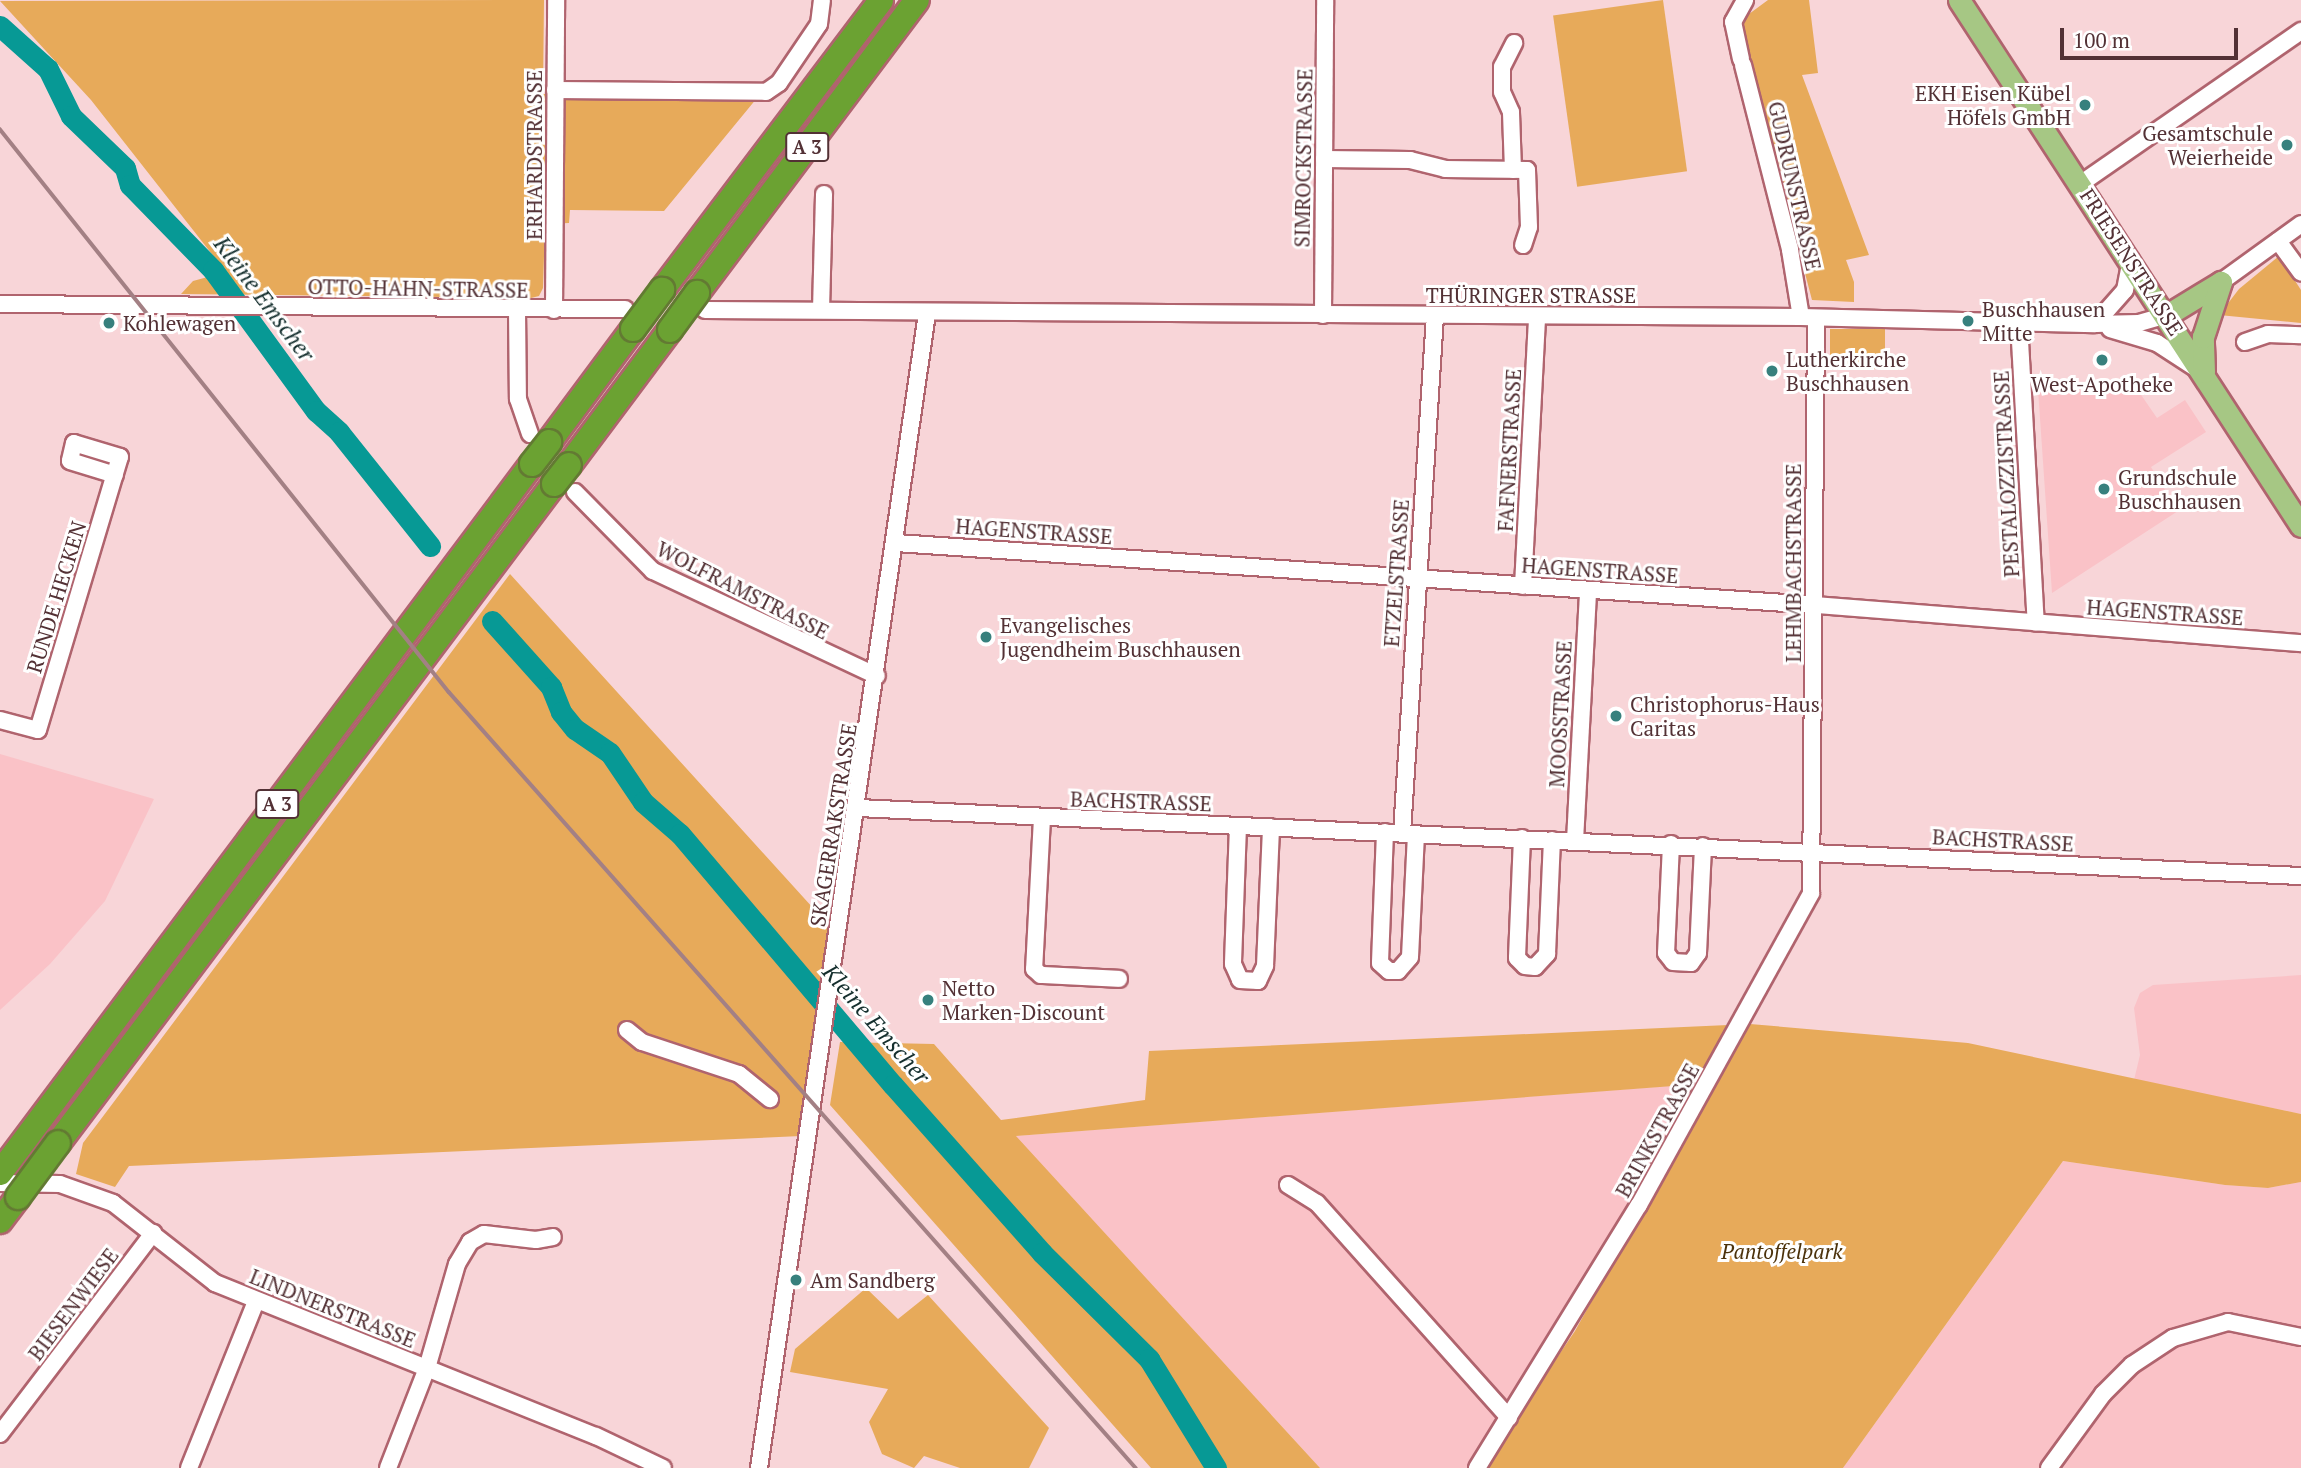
<!DOCTYPE html>
<html>
<head>
<meta charset="utf-8">
<style>
	body { margin:0 }
	#map { position:relative; width:2301px; height:1468px; overflow:hidden; background:#f8d5d8; font-family:"PT Serif",serif }
	div>[style] { position:absolute }
	[style*='--x'] { left:calc(var(--x)*1px); top:calc(var(--y)*1px); width:calc(var(--w)*1px); rotate:calc(var(--a)*1deg) }
	.built>* { inset:0; background:#fac2c7 }
	.green>* { inset:0; background:#e7aa5a; transform-origin:0 0 }
	.river>* { height:21px; margin:-10.5px; padding:0 10.5px; transform-origin:10.5px; border-radius:10.5px; background:#079995 }
	.roads { filter:drop-shadow(2px 0 #b0646e) drop-shadow(-2px 0 #b0646e) drop-shadow(0 2px #b0646e) drop-shadow(0 -2px #b0646e) }
	.minor>* { height:16px; margin:-8px; padding:0 8px; transform-origin:8px; border-radius:8px; background:#fff }
	.major>* { height:21px; margin:-10.5px; padding:0 10.5px; transform-origin:10.5px; border-radius:10.5px; background:#a6c784 }
	.highway>* { height:24px; margin:-12px; padding:0 12px; transform-origin:12px; border-radius:12px; background:#6ba232 }
	.rail>* { height:3.5px; margin:-1.75px; padding:0 1.75px; transform-origin:1.75px; border-radius:1.75px; background:#a38084 }
	.bridges { filter:drop-shadow(2px 0 #637a33) drop-shadow(-2px 0 #637a33) drop-shadow(0 2px #637a33) drop-shadow(0 -2px #637a33) }
	.highway-bridge>* { height:24px; margin:-12px; padding:0 12px; transform-origin:12px; border-radius:12px; background:#6ba232 }
	.dots>* { width:19px; height:19px; translate:-50% -50%; box-sizing:border-box; border:4px solid #fff; border-radius:50% }
	span { translate:-50% -50%; white-space:nowrap; text-align:center; line-height:1.15; -webkit-text-stroke:6px #fff; paint-order:stroke }
	.shield-label span { padding:2px 5px; background:#fff; border:2px solid; border-radius:5px; -webkit-text-stroke-width:0 }
	.shield-label { font-size:19px; color:#533135; font-weight:700 }
	.poi-label { font-size:21px; color:#533135 }
	.right { translate:-100% -50%; text-align:right }
	.left { translate:0 -50%; text-align:left }
	.street-label { font-size:21px; color:#533135 }
	.park-label { font-size:21px; color:#4c320b; font-style:italic }
	.water-label { font-size:23px; color:#152f2e; font-style:italic }
	.scale { position:absolute; left:2060px; top:28px; width:178px; height:32px; box-sizing:border-box; border:4px solid #533135; border-top:0; padding-left:9px; font-size:21px; line-height:24px; white-space:nowrap; color:#533135; -webkit-text-stroke:5px #fff; paint-order:stroke }
</style>
</head>
<body>
<div id="map">
	<div class="built">
		<i style="clip-path:polygon(2038px 389px,2137px 389px,2157px 418px,2185px 400px,2206px 432px,2151px 467px,2178px 511px,2052px 593px)"></i>
		<i style="clip-path:polygon(0 754px,154px 799px,105px 901px,50px 964px,0 1010px)"></i>
		<i style="clip-path:polygon(2301px 975px,2301px 1114px,2134px 1080px,2140px 1055px,2134px 1008px,2140px 993px,2153px 985px)"></i>
		<i style="clip-path:polygon(1708px 1083px,1473px 1468px,1320px 1468px,1015px 1136px)"></i>
		<i style="clip-path:polygon(2063px 1161px,2225px 1185px,2268px 1188px,2301px 1182px,2301px 1468px,1843px 1468px)"></i>
	</div>
	<div class="green">
		<i style="clip-path:polygon(544px 0,543px 94px,757px 98px,664px 211px,570px 210px,569px 223px,545px 224px,543px 288px,539px 296px,531px 298px,181px 294px,193px 281px,226px 272px,91px 100px,0 1px)"></i>
		<i style="left:1663px;top:0;width:173px;height:111px;rotate:82deg"></i>
		<i style="clip-path:polygon(1768px 0,1809px 0,1818px 73px,1802px 75px,1869px 255px,1846px 260px,1854px 282px,1854px 302px,1812px 300px,1741px 28px,1749px 14px)"></i>
		<i style="clip-path:polygon(2279px 256px,2301px 290px,2301px 323px,2219px 315px,2239px 289px)"></i>
		<i style="left:1830px;top:329px;width:55px;height:40px"></i>
		<i style="clip-path:polygon(510px 574px,833px 930px,801px 1136px,129px 1166px,115px 1187px,76px 1174px,83px 1143px)"></i>
		<i style="clip-path:polygon(1750px 1024px,1968px 1043px,2301px 1114px,2301px 1182px,2268px 1188px,2225px 1185px,2063px 1161px,1843px 1468px,1482px 1468px,1575px 1331px,1713px 1083px,1016px 1136px,1320px 1468px,1151px 1468px,830px 1105px,840px 1042px,934px 1044px,1001px 1120px,1145px 1100px,1149px 1051px)"></i>
		<i style="clip-path:polygon(866px 1288px,898px 1319px,928px 1295px,1049px 1428px,1029px 1468px,960px 1468px,924px 1456px,914px 1468px,882px 1454px,869px 1422px,888px 1389px,790px 1372px,795px 1349px)"></i>
	</div>
	<div class="river">
		<i style="--x:0;--y:26;--w:64;--a:41.9"></i>
		<i style="--x:48;--y:69;--w:52;--a:63.9"></i>
		<i style="--x:71;--y:116;--w:75;--a:43.9"></i>
		<i style="--x:125;--y:168;--w:18;--a:74"></i>
		<i style="--x:130;--y:185;--w:119;--a:45.7"></i>
		<i style="--x:213;--y:270;--w:175;--a:53.9"></i>
		<i style="--x:316;--y:411;--w:31;--a:42"></i>
		<i style="--x:339;--y:432;--w:146;--a:51.4"></i>
		<i style="--x:492;--y:621;--w:89;--a:48.2"></i>
		<i style="--x:551;--y:687;--w:27;--a:68"></i>
		<i style="--x:561;--y:712;--w:22;--a:51"></i>
		<i style="--x:575;--y:729;--w:42;--a:34.4"></i>
		<i style="--x:610;--y:753;--w:59;--a:56"></i>
		<i style="--x:643;--y:802;--w:49;--a:40.9"></i>
		<i style="--x:680;--y:834;--w:329;--a:49.7"></i>
		<i style="--x:893;--y:1085;--w:225;--a:48.4"></i>
		<i style="--x:1042;--y:1253;--w:151;--a:44.7"></i>
		<i style="--x:1149;--y:1359;--w:128;--a:58.4"></i>
	</div>
	<div class="roads">
		<div class="minor">
			<i style="--x:1741;--y:59;--w:38;--a:-102"></i>
			<i style="--x:1733;--y:22;--w:25;--a:-61"></i>
			<i style="--x:1743;--y:65;--w:191;--a:75.7"></i>
			<i style="--x:1790;--y:250;--w:68;--a:80.7"></i>
			<i style="--x:555;--y:90;--w:211;--a:0.5"></i>
			<i style="--x:766;--y:92;--w:16;--a:-35"></i>
			<i style="--x:779;--y:83;--w:71;--a:-55.9"></i>
			<i style="--x:819;--y:24;--w:24;--a:-83"></i>
			<i style="--x:1324;--y:159;--w:86;--a:0.7"></i>
			<i style="--x:1410;--y:160;--w:36;--a:14"></i>
			<i style="--x:1445;--y:169;--w:82;--a:0.7"></i>
			<i style="--x:1527;--y:170;--w:57;--a:88"></i>
			<i style="--x:1529;--y:227;--w:19;--a:108"></i>
			<i style="--x:1513;--y:170;--w:58;--a:-92"></i>
			<i style="--x:1511;--y:112;--w:22;--a:-114"></i>
			<i style="--x:1502;--y:92;--w:25;--a:-90"></i>
			<i style="--x:1502;--y:67;--w:27;--a:-63"></i>
			<i style="--x:2080;--y:184;--w:269;--a:-34.7"></i>
			<i style="--x:2278;--y:241;--w:39;--a:54"></i>
			<i style="--x:2221;--y:282;--w:99;--a:-35.9"></i>
			<i style="--x:0;--y:304;--w:625;--a:0.46"></i>
			<i style="--x:517;--y:310;--w:89;--a:89.4"></i>
			<i style="--x:518;--y:399;--w:37;--a:71"></i>
			<i style="--x:554;--y:310;--w:310;--a:-89.6"></i>
			<i style="--x:705;--y:310;--w:1096;--a:0.37"></i>
			<i style="--x:1801;--y:317;--w:294;--a:1.4"></i>
			<i style="--x:2095;--y:324;--w:44;--a:-1.3"></i>
			<i style="--x:2139;--y:323;--w:29;--a:-16"></i>
			<i style="--x:821;--y:310;--w:116;--a:-88.5"></i>
			<i style="--x:1323;--y:315;--w:315;--a:-89.6"></i>
			<i style="--x:2019;--y:323;--w:300;--a:86.8"></i>
			<i style="--x:2095;--y:324;--w:45;--a:-48.6"></i>
			<i style="--x:2125;--y:290;--w:31;--a:-79"></i>
			<i style="--x:2110;--y:329;--w:49;--a:16.6"></i>
			<i style="--x:2157;--y:343;--w:44;--a:33"></i>
			<i style="--x:2245;--y:342;--w:24;--a:-19"></i>
			<i style="--x:2268;--y:334;--w:33;--a:2"></i>
			<i style="--x:575;--y:492;--w:111;--a:45.4"></i>
			<i style="--x:653;--y:571;--w:247;--a:25.1"></i>
			<i style="--x:896;--y:543;--w:922;--a:3.86"></i>
			<i style="--x:1816;--y:605;--w:486;--a:4.5"></i>
			<i style="--x:1523;--y:586;--w:270;--a:-87"></i>
			<i style="--x:0;--y:720;--w:39;--a:15"></i>
			<i style="--x:38;--y:730;--w:285;--a:-73.3"></i>
			<i style="--x:120;--y:457;--w:48;--a:-163.1"></i>
			<i style="--x:74;--y:443;--w:18;--a:103"></i>
			<i style="--x:70;--y:461;--w:47;--a:17.3"></i>
			<i style="--x:858;--y:808;--w:1445;--a:2.7"></i>
			<i style="--x:1042;--y:818;--w:151;--a:93"></i>
			<i style="--x:1034;--y:969;--w:9;--a:41"></i>
			<i style="--x:1041;--y:975;--w:78;--a:2.9"></i>
			<i style="--x:1238;--y:826;--w:138;--a:92.1"></i>
			<i style="--x:1233;--y:964;--w:17;--a:66"></i>
			<i style="--x:1240;--y:980;--w:18;--a:3"></i>
			<i style="--x:1258;--y:981;--w:17;--a:-65"></i>
			<i style="--x:1265;--y:966;--w:139;--a:-87.5"></i>
			<i style="--x:1385;--y:832;--w:131;--a:92.2"></i>
			<i style="--x:1380;--y:963;--w:12;--a:42"></i>
			<i style="--x:1389;--y:971;--w:9;--a:0"></i>
			<i style="--x:1398;--y:971;--w:18;--a:-49"></i>
			<i style="--x:1410;--y:957;--w:123;--a:-87.2"></i>
			<i style="--x:1402;--y:833;--w:518;--a:-86.35"></i>
			<i style="--x:1522;--y:838;--w:120;--a:92.4"></i>
			<i style="--x:1517;--y:958;--w:11;--a:45"></i>
			<i style="--x:1525;--y:966;--w:10;--a:6"></i>
			<i style="--x:1535;--y:967;--w:18;--a:-47"></i>
			<i style="--x:1547;--y:954;--w:114;--a:-87.5"></i>
			<i style="--x:1575;--y:841;--w:251;--a:-87"></i>
			<i style="--x:1671;--y:844;--w:109;--a:92.6"></i>
			<i style="--x:1666;--y:953;--w:11;--a:52"></i>
			<i style="--x:1673;--y:962;--w:18;--a:3"></i>
			<i style="--x:1691;--y:963;--w:12;--a:-55"></i>
			<i style="--x:1698;--y:953;--w:107;--a:-87.3"></i>
			<i style="--x:627;--y:1030;--w:19;--a:39"></i>
			<i style="--x:642;--y:1042;--w:102;--a:18.3"></i>
			<i style="--x:739;--y:1074;--w:40;--a:39"></i>
			<i style="--x:0;--y:1183;--w:60;--a:1"></i>
			<i style="--x:60;--y:1184;--w:56;--a:19.7"></i>
			<i style="--x:113;--y:1203;--w:130;--a:38.1"></i>
			<i style="--x:215;--y:1283;--w:411;--a:21.9"></i>
			<i style="--x:596;--y:1436;--w:74;--a:25.5"></i>
			<i style="--x:1288;--y:1185;--w:34;--a:32"></i>
			<i style="--x:1317;--y:1203;--w:288;--a:48.2"></i>
			<i style="--x:0;--y:1434;--w:253;--a:-52.7"></i>
			<i style="--x:189;--y:1468;--w:180;--a:-68.1"></i>
			<i style="--x:388;--y:1468;--w:107;--a:-68.7"></i>
			<i style="--x:427;--y:1368;--w:108;--a:-73.9"></i>
			<i style="--x:457;--y:1264;--w:26;--a:-59"></i>
			<i style="--x:470;--y:1242;--w:16;--a:-30"></i>
			<i style="--x:484;--y:1234;--w:52;--a:6.6"></i>
			<i style="--x:536;--y:1240;--w:17;--a:-10"></i>
			<i style="--x:759;--y:1468;--w:1167;--a:-81.72"></i>
			<i style="--x:1477;--y:1468;--w:309;--a:-58.4"></i>
			<i style="--x:1639;--y:1205;--w:356;--a:-61.1"></i>
			<i style="--x:1811;--y:893;--w:575;--a:-89.5"></i>
			<i style="--x:2049;--y:1468;--w:92;--a:-53.9"></i>
			<i style="--x:2103;--y:1394;--w:41;--a:-45"></i>
			<i style="--x:2132;--y:1365;--w:49;--a:-33.4"></i>
			<i style="--x:2173;--y:1338;--w:57;--a:-16.2"></i>
			<i style="--x:2228;--y:1322;--w:75;--a:11.6"></i>
		</div>
		<div class="major">
			<i style="--x:1959;--y:0;--w:627;--a:56.97"></i>
			<i style="--x:2167;--y:315;--w:63;--a:-31.4"></i>
			<i style="--x:2204;--y:372;--w:35;--a:-92"></i>
			<i style="--x:2203;--y:337;--w:58;--a:-71.9"></i>
		</div>
		<div class="highway">
			<i style="--x:662;--y:290;--w:363;--a:-52.9"></i>
			<i style="--x:697;--y:293;--w:366;--a:-53.1"></i>
			<i style="--x:549;--y:442;--w:141;--a:-53.4"></i>
			<i style="--x:569;--y:465;--w:169;--a:-53.2"></i>
			<i style="--x:58;--y:1143;--w:825;--a:-53.03"></i>
			<i style="--x:0;--y:1173;--w:886;--a:-53.12"></i>
			<i style="--x:0;--y:1221;--w:30;--a:-53"></i>
		</div>
	</div>
	<div class="rail">
		<i style="--x:0;--y:129;--w:720;--a:51.43"></i>
		<i style="--x:449;--y:692;--w:1036;--a:48.48"></i>
	</div>
	<div class="bridges">
		<div class="highway-bridge">
			<i style="--x:633;--y:329;--w:49;--a:-53.4"></i>
			<i style="--x:670;--y:330;--w:46;--a:-53.9"></i>
			<i style="--x:532;--y:464;--w:28;--a:-52"></i>
			<i style="--x:554;--y:484;--w:24;--a:-52"></i>
			<i style="--x:18;--y:1197;--w:67;--a:-53.5"></i>
		</div>
	</div>
	<div class="dots">
		<i style="left:2085px;top:105px;background:#37807d"></i>
		<i style="left:2287px;top:145px;background:#37807d"></i>
		<i style="left:1968px;top:321px;background:#37807d"></i>
		<i style="left:109px;top:323px;background:#37807d"></i>
		<i style="left:2102px;top:360px;background:#37807d"></i>
		<i style="left:1772px;top:371px;background:#37807d"></i>
		<i style="left:2104px;top:489px;background:#37807d"></i>
		<i style="left:986px;top:637px;background:#37807d"></i>
		<i style="left:1616px;top:716px;background:#37807d"></i>
		<i style="left:928px;top:1000px;background:#37807d"></i>
		<i style="left:796px;top:1280px;background:#37807d"></i>
	</div>
	<div class="shield-label">
		<span style="left:807px;top:147px">A 3</span>
		<span style="left:277px;top:804px">A 3</span>
	</div>
	<div class="poi-label">
		<span class="right" style="left:2071px;top:105px">EKH Eisen Kübel<br>Höfels GmbH</span>
		<span class="right" style="left:2273px;top:145px">Gesamtschule<br>Weierheide</span>
		<span class="left" style="left:1982px;top:321px">Buschhausen<br>Mitte</span>
		<span class="left" style="left:123px;top:323px">Kohlewagen</span>
		<span class="left" style="left:1786px;top:371px">Lutherkirche<br>Buschhausen</span>
		<span style="left:2102px;top:384px">West-Apotheke</span>
		<span class="left" style="left:2118px;top:489px">Grundschule<br>Buschhausen</span>
		<span class="left" style="left:1000px;top:637px">Evangelisches<br>Jugendheim Buschhausen</span>
		<span class="left" style="left:1630px;top:716px">Christophorus-Haus<br>Caritas</span>
		<span class="left" style="left:942px;top:1000px">Netto<br>Marken-Discount</span>
		<span class="left" style="left:810px;top:1280px">Am Sandberg</span>
	</div>
	<div class="street-label">
		<span style="left:534px;top:155px;rotate:-90deg">ERHARDSTRASSE</span>
		<span style="left:1303px;top:158px;rotate:-89deg">SIMROCKSTRASSE</span>
		<span style="left:1795px;top:186px;rotate:77deg">GUDRUNSTRASSE</span>
		<span style="left:2132px;top:262px;rotate:57deg">FRIESENSTRASSE</span>
		<span style="left:418px;top:288px;rotate:1deg">OTTO-HAHN-STRASSE</span>
		<span style="left:1531px;top:295px">THÜRINGER STRASSE</span>
		<span style="left:1509px;top:450px;rotate:-87deg">FAFNERSTRASSE</span>
		<span style="left:2006px;top:474px;rotate:-93deg">PESTALOZZISTRASSE</span>
		<span style="left:1034px;top:531px;rotate:4deg">HAGENSTRASSE</span>
		<span style="left:1793px;top:563px;rotate:-90deg">LEHMBACHSTRASSE</span>
		<span style="left:1600px;top:570px;rotate:4deg">HAGENSTRASSE</span>
		<span style="left:1396px;top:573px;rotate:-86deg">ETZELSTRASSE</span>
		<span style="left:743px;top:590px;rotate:27deg">WOLFRAMSTRASSE</span>
		<span style="left:56px;top:597px;rotate:-73deg">RUNDE HECKEN</span>
		<span style="left:2165px;top:612px;rotate:4deg">HAGENSTRASSE</span>
		<span style="left:1560px;top:714px;rotate:-87deg">MOOSSTRASSE</span>
		<span style="left:1141px;top:801px;rotate:2deg">BACHSTRASSE</span>
		<span style="left:833px;top:825px;rotate:-81deg">SKAGERRAKSTRASSE</span>
		<span style="left:2003px;top:840px;rotate:3deg">BACHSTRASSE</span>
		<span style="left:1657px;top:1130px;rotate:-61deg">BRINKSTRASSE</span>
		<span style="left:73px;top:1304px;rotate:-53deg">BIESENWIESE</span>
		<span style="left:333px;top:1308px;rotate:22deg">LINDNERSTRASSE</span>
	</div>
	<div class="park-label">
		<span style="left:1782px;top:1251px">Pantoffelpark</span>
	</div>
	<div class="water-label">
		<span style="left:264px;top:299px;rotate:53deg">Kleine Emscher</span>
		<span style="left:876px;top:1024px;rotate:49deg">Kleine Emscher</span>
	</div>
	<div class="scale">100 m</div>
</div>
</body>
</html>
